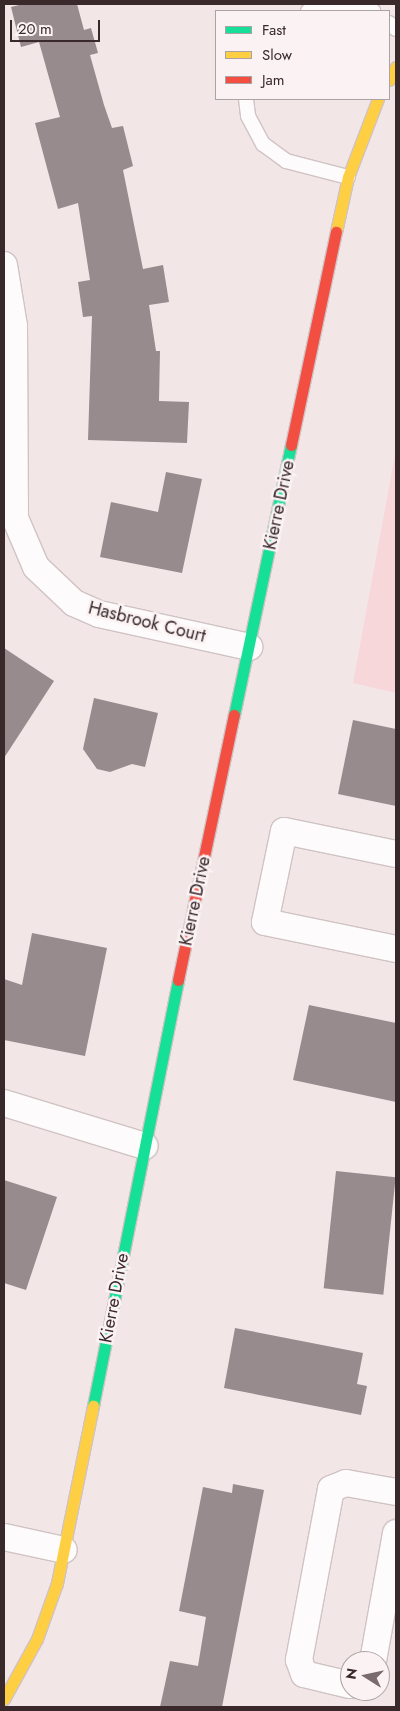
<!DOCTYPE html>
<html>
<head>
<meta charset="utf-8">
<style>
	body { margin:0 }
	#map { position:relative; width:400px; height:1711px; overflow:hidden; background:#f3e6e7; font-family:Jost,sans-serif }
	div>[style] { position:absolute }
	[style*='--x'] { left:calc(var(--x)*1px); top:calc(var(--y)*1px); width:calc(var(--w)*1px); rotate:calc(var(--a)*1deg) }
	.green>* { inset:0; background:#f8d7da }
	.building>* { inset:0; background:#988b8d; transform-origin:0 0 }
	.roads { filter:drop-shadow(1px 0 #d0c3c4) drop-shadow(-1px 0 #d0c3c4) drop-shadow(0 1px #d0c3c4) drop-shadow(0 -1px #d0c3c4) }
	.lane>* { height:14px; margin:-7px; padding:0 7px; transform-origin:7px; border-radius:7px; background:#fdfbfb }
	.street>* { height:26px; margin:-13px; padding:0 13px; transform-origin:13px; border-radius:13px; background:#fdfbfb }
	.fast>* { height:11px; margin:-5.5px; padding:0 5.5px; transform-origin:5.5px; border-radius:5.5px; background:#16e098 }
	.slow>* { height:11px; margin:-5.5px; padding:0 5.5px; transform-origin:5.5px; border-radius:5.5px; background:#ffcf43 }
	.jam>* { height:11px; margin:-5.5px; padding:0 5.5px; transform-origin:5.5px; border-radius:5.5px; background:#f24e42 }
	span { translate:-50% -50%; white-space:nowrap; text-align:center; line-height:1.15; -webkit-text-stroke:5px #fbf2f3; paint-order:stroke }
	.street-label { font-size:18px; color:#39292b }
	.frame { position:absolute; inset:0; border:5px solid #39292b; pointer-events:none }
	.legend { position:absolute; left:215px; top:10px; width:175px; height:90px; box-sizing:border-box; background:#fbf2f3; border:1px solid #ada2a3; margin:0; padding:6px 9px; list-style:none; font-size:15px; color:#39292b }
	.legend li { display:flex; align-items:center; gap:10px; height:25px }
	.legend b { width:25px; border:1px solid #ada2a3 }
	.north { position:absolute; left:340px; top:1651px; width:50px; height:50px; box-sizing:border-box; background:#fbf2f3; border:1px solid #ada2a3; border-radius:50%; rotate:280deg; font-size:14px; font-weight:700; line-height:20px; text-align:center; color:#39292b }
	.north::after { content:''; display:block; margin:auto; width:18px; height:22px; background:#7a6b6d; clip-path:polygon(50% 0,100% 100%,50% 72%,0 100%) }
	.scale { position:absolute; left:10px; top:20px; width:90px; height:22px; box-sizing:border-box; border:2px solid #39292b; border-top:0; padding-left:6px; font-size:15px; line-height:18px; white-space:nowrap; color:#39292b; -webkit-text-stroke:4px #fbf2f3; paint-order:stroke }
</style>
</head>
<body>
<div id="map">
	<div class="green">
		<i style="clip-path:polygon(396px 449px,396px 693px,353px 683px)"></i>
	</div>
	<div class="building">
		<i style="clip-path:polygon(23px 4px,77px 4px,84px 30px,91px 28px,98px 53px,90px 55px,104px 105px,112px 128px,123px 126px,133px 166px,123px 170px,143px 269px,163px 265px,169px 302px,149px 305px,156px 351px,160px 351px,159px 401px,189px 402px,187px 443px,88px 440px,92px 316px,83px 317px,78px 282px,90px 280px,78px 203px,58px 209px,35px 123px,60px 117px,39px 42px,21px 47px,11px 7px)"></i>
		<i style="clip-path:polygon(166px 472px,202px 479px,182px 573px,100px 557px,111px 502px,158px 512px)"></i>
		<i style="clip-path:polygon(4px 648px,54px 681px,4px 758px)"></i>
		<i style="clip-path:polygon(94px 698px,158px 713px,145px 767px,132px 764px,110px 772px,97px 769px,83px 749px)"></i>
		<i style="clip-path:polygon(353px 720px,396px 729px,396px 806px,338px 794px)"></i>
		<i style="clip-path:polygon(32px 933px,107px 948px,85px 1056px,4px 1040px,4px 979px,22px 985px)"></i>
		<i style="clip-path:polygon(309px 1005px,396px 1023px,396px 1102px,293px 1080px)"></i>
		<i style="left:336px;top:1171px;width:60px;height:118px;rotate:6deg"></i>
		<i style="clip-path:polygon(4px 1180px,57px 1197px,26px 1290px,4px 1283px)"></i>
		<i style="clip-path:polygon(235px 1328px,363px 1353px,357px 1384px,367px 1386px,361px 1415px,224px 1388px)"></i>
		<i style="clip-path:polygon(233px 1484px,264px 1490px,222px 1707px,160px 1707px,170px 1661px,198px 1666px,206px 1617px,179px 1611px,203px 1487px,232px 1493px)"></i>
	</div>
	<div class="roads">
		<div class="lane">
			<i style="--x:308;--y:11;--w:25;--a:-16"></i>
			<i style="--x:332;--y:4;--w:42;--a:9.7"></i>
			<i style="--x:389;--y:23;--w:9;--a:41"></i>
			<i style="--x:246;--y:99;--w:17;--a:83"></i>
			<i style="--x:248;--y:116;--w:32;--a:62"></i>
			<i style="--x:263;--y:144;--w:29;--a:36"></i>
			<i style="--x:286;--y:161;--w:64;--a:14.5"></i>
		</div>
		<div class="street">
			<i style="--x:4;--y:265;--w:62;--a:80.7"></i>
			<i style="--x:14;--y:326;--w:192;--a:89.7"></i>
			<i style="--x:15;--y:518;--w:53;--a:66.8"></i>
			<i style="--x:36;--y:567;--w:52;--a:43.5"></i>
			<i style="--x:74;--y:603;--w:27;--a:24"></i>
			<i style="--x:99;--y:614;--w:154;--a:12.4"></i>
			<i style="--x:396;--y:854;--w:114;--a:-168.4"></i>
			<i style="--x:284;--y:831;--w:93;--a:101.8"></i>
			<i style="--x:265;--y:922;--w:134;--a:11.6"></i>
			<i style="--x:4;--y:1103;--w:147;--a:17"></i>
			<i style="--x:4;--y:1537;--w:61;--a:12.2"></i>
			<i style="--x:373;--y:1661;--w:130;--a:-79.8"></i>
			<i style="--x:350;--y:1685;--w:47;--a:-166.6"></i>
			<i style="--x:304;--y:1674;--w:15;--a:-110"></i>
			<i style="--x:299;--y:1660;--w:174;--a:-79.4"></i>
			<i style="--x:331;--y:1489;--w:16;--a:-22"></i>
			<i style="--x:346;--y:1483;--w:51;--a:10.2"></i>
		</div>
		<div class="fast">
			<i style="--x:234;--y:715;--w:276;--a:-78.1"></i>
			<i style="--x:93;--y:1406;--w:434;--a:-78.7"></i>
		</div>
		<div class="slow">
			<i style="--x:389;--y:80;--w:15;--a:-62"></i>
			<i style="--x:336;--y:232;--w:56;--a:-77.7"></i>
			<i style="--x:348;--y:177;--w:84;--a:-69"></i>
			<i style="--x:4;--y:1699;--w:68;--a:-61.2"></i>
			<i style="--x:37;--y:1639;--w:59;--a:-70.3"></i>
			<i style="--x:57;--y:1583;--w:181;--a:-78.5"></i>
		</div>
		<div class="jam">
			<i style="--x:291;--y:445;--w:218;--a:-78.1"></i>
			<i style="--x:178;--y:980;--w:271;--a:-78.1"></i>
		</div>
	</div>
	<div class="street-label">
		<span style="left:279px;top:505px;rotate:-78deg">Kierre Drive</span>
		<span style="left:147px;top:622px;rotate:14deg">Hasbrook Court</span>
		<span style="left:195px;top:901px;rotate:-78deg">Kierre Drive</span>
		<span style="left:114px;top:1298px;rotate:-79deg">Kierre Drive</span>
	</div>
	<div class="frame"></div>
	<ul class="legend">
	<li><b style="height:6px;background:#16e098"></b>Fast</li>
	<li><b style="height:6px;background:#ffcf43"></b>Slow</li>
	<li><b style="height:6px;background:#f24e42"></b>Jam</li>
	</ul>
	<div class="north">N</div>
	<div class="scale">20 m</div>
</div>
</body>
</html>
